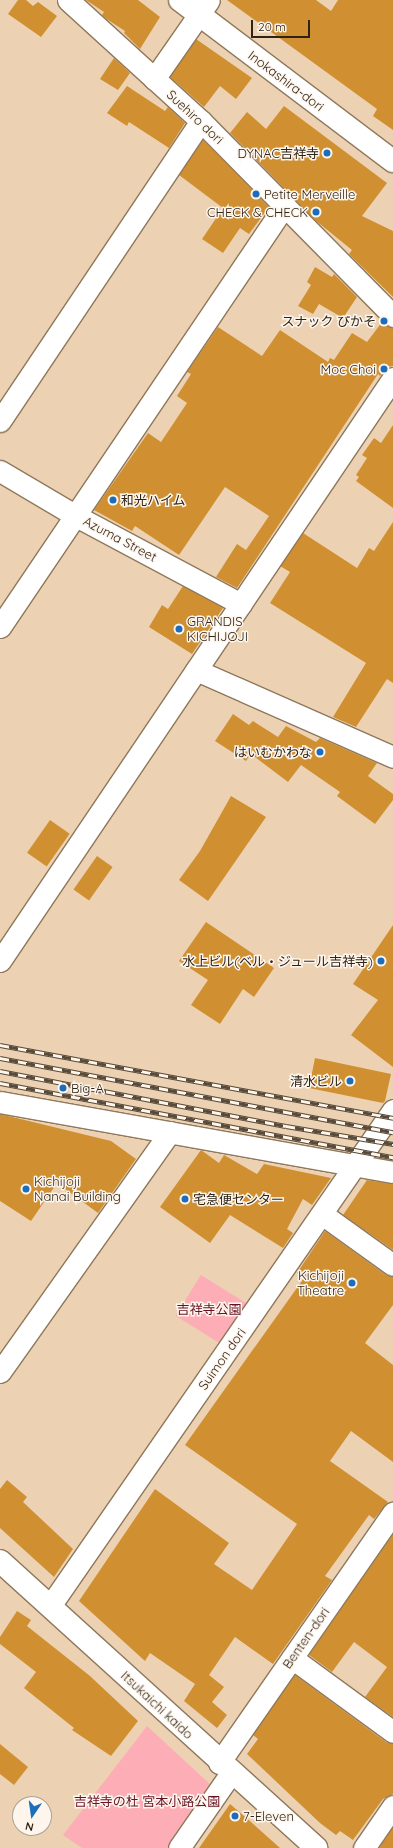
<!DOCTYPE html>
<html>
<head>
<meta charset="utf-8">
<style>
	body { margin:0 }
	#map { position:relative; width:393px; height:1848px; overflow:hidden; background:#ecd2b2; font-family:Quicksand,"Noto Sans JP",sans-serif }
	div>[style] { position:absolute }
	[style*='--x'] { left:calc(var(--x)*1px); top:calc(var(--y)*1px); width:calc(var(--w)*1px); rotate:calc(var(--a)*1deg) }
	.green>* { inset:0; background:#fdadb5; transform-origin:0 0 }
	.building>* { inset:0; background:#d09031; transform-origin:0 0 }
	.roads { filter:drop-shadow(1px 0 #8f785b) drop-shadow(-1px 0 #8f785b) drop-shadow(0 1px #8f785b) drop-shadow(0 -1px #8f785b) }
	.minor>* { height:21px; margin:-10.5px; padding:0 10.5px; transform-origin:10.5px; border-radius:10.5px; background:#fff }
	.primary>* { height:22px; margin:-11px; padding:0 11px; transform-origin:11px; border-radius:11px; background:#fff }
	.rail>* { height:4.5px; margin-top:-2.25px; transform-origin:0; background:repeating-linear-gradient(90deg,#fef6ed 0 9px,#584a3a 0 18px); box-sizing:border-box; border-block:1px solid #584a3a }
	.dots>* { width:11px; height:11px; translate:-50% -50%; box-sizing:border-box; border:2px solid #fef6ed; border-radius:50% }
	span { translate:-50% -50%; white-space:nowrap; text-align:center; line-height:1.15; -webkit-text-stroke:3px #fef6ed; paint-order:stroke }
	.street-label { font-size:13px; color:#2d2317 }
	.poi-label { font-size:13px; color:#2d2317 }
	.right { translate:-100% -50%; text-align:right }
	.left { translate:0 -50%; text-align:left }
	.park-label { font-size:13px; color:#661226 }
	.north { position:absolute; left:12px; top:1796px; width:40px; height:40px; box-sizing:border-box; background:#fef6ed; border:1px solid #aaa297; border-radius:50%; rotate:193deg; font-size:11px; font-weight:700; line-height:16px; text-align:center; color:#2d2317 }
	.north::after { content:''; display:block; margin:auto; width:14px; height:18px; background:#1c6dbb; clip-path:polygon(50% 0,100% 100%,50% 72%,0 100%) }
	.scale { position:absolute; left:251px; top:20px; width:59px; height:18px; box-sizing:border-box; border:2px solid #2d2317; border-top:0; padding-left:5px; font-size:12px; line-height:14px; white-space:nowrap; color:#2d2317; -webkit-text-stroke:3px #fef6ed; paint-order:stroke }
</style>
</head>
<body>
<div id="map">
	<div class="green">
		<i style="left:201px;top:1275px;width:53px;height:48px;rotate:32deg"></i>
		<i style="clip-path:polygon(147px 1726px,212px 1786px,171px 1848px,82px 1848px,63px 1835px)"></i>
	</div>
	<div class="building">
		<i style="clip-path:polygon(18px 0,26px 0,33px 6px,38px 2px,57px 16px,41px 37px,8px 14px)"></i>
		<i style="clip-path:polygon(86px 0,138px 0,160px 17px,140px 49px,124px 33px,125px 31px,108px 20px,102px 15px,104px 12px)"></i>
		<i style="clip-path:polygon(227px 0,316px 0,331px 11px,338px 0,393px 0,393px 130px,373px 116px,377px 109px)"></i>
		<i style="clip-path:polygon(196px 39px,252px 78px,236px 99px,220px 86px,204px 107px,170px 77px)"></i>
		<i style="clip-path:polygon(114px 58px,130px 73px,118px 90px,100px 79px)"></i>
		<i style="clip-path:polygon(127px 86px,165px 111px,168px 107px,185px 123px,169px 148px,129px 122px,127px 126px,107px 113px)"></i>
		<i style="clip-path:polygon(284px 106px,387px 183px,362px 216px,393px 231px,393px 297px,349px 254px,352px 250px,315px 220px,230px 133px,247px 112px,266px 129px)"></i>
		<i style="clip-path:polygon(203px 140px,269px 207px,249px 234px,240px 228px,223px 253px,202px 239px,223px 208px,179px 175px)"></i>
		<i style="clip-path:polygon(315px 267px,332px 277px,334px 274px,357px 297px,343px 318px,319px 304px,313px 314px,298px 306px,311px 285px,307px 282px)"></i>
		<i style="clip-path:polygon(382px 322px,393px 328px,393px 366px,387px 367px,380px 376px,378px 374px,237px 588px,216px 577px,237px 544px,246px 550px,269px 516px,225px 487px,179px 555px,135px 526px,132px 531px,94px 510px,148px 433px,161px 442px,187px 403px,177px 396px,191px 374px,187px 372px,218px 327px,262px 356px,280px 330px,328px 362px,330px 358px,334px 360px,352px 333px,367px 342px)"></i>
		<i style="clip-path:polygon(393px 425px,393px 508px,356px 481px,359px 477px,356px 475px,367px 458px,362px 455px,374px 438px,381px 443px)"></i>
		<i style="clip-path:polygon(393px 522px,393px 683px,387px 679px,356px 727px,333px 717px,366px 663px,270px 603px,290px 572px,280px 566px,303px 533px,357px 568px,369px 548px,374px 551px)"></i>
		<i style="clip-path:polygon(183px 586px,223px 608px,192px 654px,149px 627px,162px 605px,168px 609px)"></i>
		<i style="clip-path:polygon(233px 714px,249px 725px,253px 721px,278px 737px,286px 726px,316px 742px,320px 738px,377px 763px,368px 776px,393px 794px,393px 800px,375px 824px,337px 796px,340px 792px,301px 765px,288px 782px,251px 754px,246px 761px,215px 741px)"></i>
		<i style="clip-path:polygon(231px 796px,266px 817px,208px 901px,179px 880px,200px 851px)"></i>
		<i style="left:50px;top:820px;width:24px;height:40px;rotate:35deg"></i>
		<i style="left:97px;top:856px;width:19px;height:41px;rotate:35deg"></i>
		<i style="clip-path:polygon(206px 922px,274px 968px,254px 997px,243px 989px,220px 1024px,191px 1005px,208px 980px,179px 961px)"></i>
		<i style="clip-path:polygon(393px 925px,393px 1067px,351px 1035px,378px 1000px,353px 984px)"></i>
		<i style="clip-path:polygon(315px 1058px,391px 1074px,385px 1101px,383px 1103px,309px 1088px)"></i>
		<i style="clip-path:polygon(0 1114px,111px 1141px,136px 1159px,98px 1213px,57px 1183px,31px 1221px,0 1201px)"></i>
		<i style="clip-path:polygon(201px 1150px,219px 1163px,224px 1155px,257px 1174px,264px 1164px,331px 1178px,312px 1205px,303px 1199px,287px 1229px,293px 1233px,283px 1248px,230px 1215px,210px 1243px,160px 1207px)"></i>
		<i style="clip-path:polygon(367px 1180px,393px 1184px,393px 1250px,343px 1215px)"></i>
		<i style="clip-path:polygon(325px 1231px,386px 1275px,393px 1277px,393px 1305px,365px 1343px,393px 1365px,393px 1462px,351px 1431px,330px 1461px,388px 1502px,374px 1519px,369px 1515px,325px 1576px,332px 1580px,273px 1664px,235px 1637px,209px 1675px,224px 1687px,212px 1702px,227px 1715px,217px 1728px,184px 1701px,195px 1684px,150px 1653px,145px 1661px,79px 1601px,155px 1489px,229px 1543px,214px 1564px,252px 1590px,297px 1524px,185px 1445px,304px 1278px,297px 1273px)"></i>
		<i style="clip-path:polygon(7px 1480px,27px 1497px,23px 1502px,73px 1549px,54px 1577px,0 1528px,0 1489px)"></i>
		<i style="clip-path:polygon(393px 1534px,393px 1717px,365px 1697px,387px 1667px,354px 1642px,332px 1672px,309px 1655px)"></i>
		<i style="clip-path:polygon(17px 1611px,31px 1620px,27px 1626px,90px 1676px,138px 1721px,111px 1756px,72px 1730px,74px 1728px,24px 1688px,36px 1672px,0 1644px,0 1637px)"></i>
		<i style="clip-path:polygon(295px 1675px,386px 1742px,393px 1744px,393px 1794px,383px 1799px,353px 1840px,340px 1831px,336px 1835px,320px 1823px,247px 1754px,258px 1739px,253px 1735px)"></i>
		<i style="clip-path:polygon(0 1744px,28px 1767px,14px 1785px,0 1774px)"></i>
		<i style="clip-path:polygon(230px 1804px,251px 1822px,280px 1848px,199px 1848px)"></i>
		<i style="clip-path:polygon(393px 1827px,393px 1848px,379px 1848px)"></i>
	</div>
	<div class="roads">
		<div class="minor">
			<i style="--x:68;--y:0;--w:180;--a:42.3"></i>
			<i style="--x:201;--y:121;--w:274;--a:45.4"></i>
			<i style="--x:154;--y:79;--w:96;--a:-55.2"></i>
			<i style="--x:0;--y:421;--w:361;--a:-56.2"></i>
			<i style="--x:0;--y:471;--w:88;--a:30.6"></i>
			<i style="--x:76;--y:516;--w:187;--a:28.1"></i>
			<i style="--x:0;--y:627;--w:509;--a:-55.97"></i>
			<i style="--x:196;--y:670;--w:215;--a:23.8"></i>
			<i style="--x:0;--y:961;--w:703;--a:-56.02"></i>
			<i style="--x:0;--y:1102;--w:399;--a:10.1"></i>
			<i style="--x:322;--y:1214;--w:87;--a:35.7"></i>
			<i style="--x:0;--y:1372;--w:294;--a:-54.7"></i>
			<i style="--x:50;--y:1606;--w:603;--a:-55.33"></i>
			<i style="--x:292;--y:1658;--w:125;--a:36.2"></i>
			<i style="--x:219;--y:1763;--w:305;--a:-55.2"></i>
			<i style="--x:179;--y:1848;--w:91;--a:-55.3"></i>
			<i style="--x:364;--y:1848;--w:51;--a:-55.4"></i>
		</div>
		<div class="primary">
			<i style="--x:180;--y:0;--w:267;--a:37.1"></i>
			<i style="--x:0;--y:1561;--w:427;--a:42.2"></i>
		</div>
	</div>
	<div class="rail">
		<i style="--x:0;--y:1045;--w:400;--a:10.5"></i>
		<i style="--x:0;--y:1058;--w:400;--a:10.7"></i>
		<i style="--x:0;--y:1071;--w:291;--a:10.9"></i>
		<i style="--x:286;--y:1126;--w:109;--a:9.5"></i>
		<i style="--x:0;--y:1083;--w:400;--a:10.7"></i>
	</div>
	<div class="dots">
		<i style="left:327px;top:153px;background:#1c6dbb"></i>
		<i style="left:256px;top:194px;background:#1c6dbb"></i>
		<i style="left:316px;top:212px;background:#1c6dbb"></i>
		<i style="left:384px;top:321px;background:#1c6dbb"></i>
		<i style="left:384px;top:369px;background:#1c6dbb"></i>
		<i style="left:113px;top:500px;background:#1c6dbb"></i>
		<i style="left:179px;top:629px;background:#1c6dbb"></i>
		<i style="left:320px;top:752px;background:#1c6dbb"></i>
		<i style="left:381px;top:961px;background:#1c6dbb"></i>
		<i style="left:350px;top:1081px;background:#1c6dbb"></i>
		<i style="left:63px;top:1088px;background:#1c6dbb"></i>
		<i style="left:26px;top:1189px;background:#1c6dbb"></i>
		<i style="left:185px;top:1199px;background:#1c6dbb"></i>
		<i style="left:352px;top:1283px;background:#1c6dbb"></i>
		<i style="left:235px;top:1816px;background:#1c6dbb"></i>
	</div>
	<div class="street-label">
		<span style="left:286px;top:81px;rotate:37deg">Inokashira-dori</span>
		<span style="left:195px;top:117px;rotate:43deg">Suehiro dori</span>
		<span style="left:120px;top:539px;rotate:28deg">Azuma Street</span>
		<span style="left:222px;top:1359px;rotate:-55deg">Suimon dori</span>
		<span style="left:306px;top:1638px;rotate:-55deg">Benten-dori</span>
		<span style="left:157px;top:1705px;rotate:43deg">Itsukaichi kaido</span>
	</div>
	<div class="poi-label">
		<span class="right" style="left:319px;top:153px">DYNAC吉祥寺</span>
		<span class="left" style="left:264px;top:194px">Petite Merveille</span>
		<span class="right" style="left:308px;top:212px">CHECK &amp; CHECK</span>
		<span class="right" style="left:376px;top:321px">スナック ぴかそ</span>
		<span class="right" style="left:376px;top:369px">Moc Choi</span>
		<span class="left" style="left:121px;top:500px">和光ハイム</span>
		<span class="left" style="left:187px;top:629px">GRANDIS<br>KICHIJOJI</span>
		<span class="right" style="left:312px;top:752px">はいむかわな</span>
		<span class="right" style="left:373px;top:961px">水上ビル(ベル・ジュール吉祥寺)</span>
		<span class="right" style="left:342px;top:1081px">清水ビル</span>
		<span class="left" style="left:71px;top:1088px">Big-A</span>
		<span class="left" style="left:34px;top:1189px">Kichijoji<br>Nanai Building</span>
		<span class="left" style="left:193px;top:1199px">宅急便センター</span>
		<span class="right" style="left:344px;top:1283px">Kichijoji<br>Theatre</span>
		<span class="left" style="left:243px;top:1816px">7-Eleven</span>
	</div>
	<div class="park-label">
		<span style="left:209px;top:1309px">吉祥寺公園</span>
		<span style="left:147px;top:1801px">吉祥寺の杜 宮本小路公園</span>
	</div>
	<div class="north">N</div>
	<div class="scale">20 m</div>
</div>
</body>
</html>
